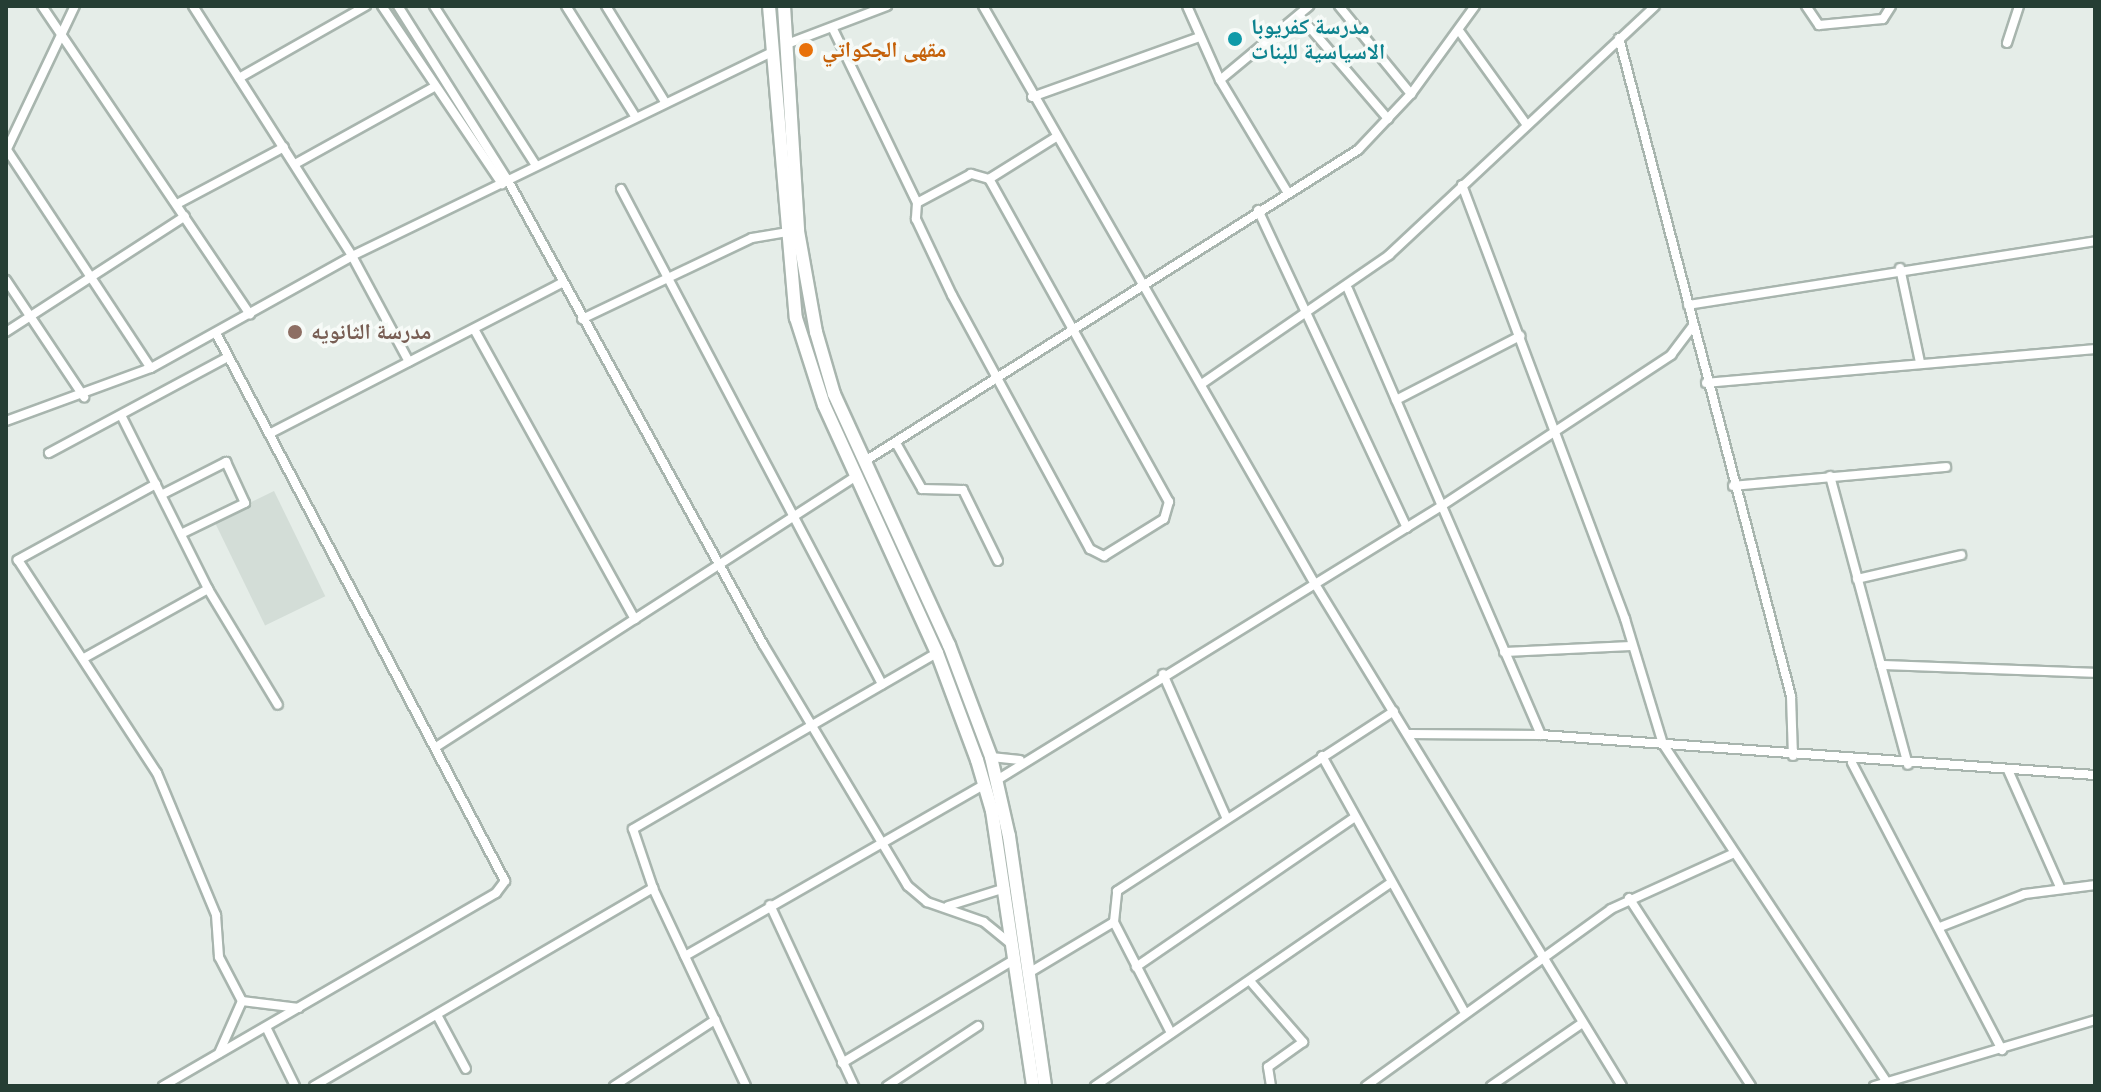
<!DOCTYPE html>
<html>
<head>
<meta charset="utf-8">
<style>
	body { margin:0 }
	#map { position:relative; width:2101px; height:1092px; overflow:hidden; background:#e5ede8; font-family:"Space Grotesk","Noto Naskh Arabic",sans-serif }
	div>[style] { position:absolute }
	[style*='--x'] { left:calc(var(--x)*1px); top:calc(var(--y)*1px); width:calc(var(--w)*1px); rotate:calc(var(--a)*1deg) }
	.built>* { inset:0; background:#d3ddd7; transform-origin:0 0 }
	.roads { filter:drop-shadow(2px 0 #a8b5ae) drop-shadow(-2px 0 #a8b5ae) drop-shadow(0 2px #a8b5ae) drop-shadow(0 -2px #a8b5ae) }
	.minor>* { height:8px; margin:-4px; padding:0 4px; transform-origin:4px; border-radius:4px; background:#fff }
	.secondary>* { height:12px; margin:-6px; padding:0 6px; transform-origin:6px; border-radius:6px; background:#fff }
	.dots>* { width:22px; height:22px; translate:-50% -50%; box-sizing:border-box; border:4px solid #f6faf7; border-radius:50% }
	span { translate:-50% -50%; white-space:nowrap; text-align:center; line-height:1.15; -webkit-text-stroke:7px #f6faf7; paint-order:stroke }
	.culture-label { font-size:22px; color:#0d838f; font-weight:700 }
	.left { translate:0 -50%; text-align:left }
	.food-label { font-size:22px; color:#c56008; font-weight:700 }
	.education-label { font-size:22px; color:#785e54; font-weight:700 }
	.frame { position:absolute; inset:0; border:8px solid #253e34; pointer-events:none }
</style>
</head>
<body>
<div id="map">
	<div class="built">
		<i style="left:274px;top:491px;width:117px;height:67px;rotate:64deg"></i>
	</div>
	<div class="roads">
		<div class="minor">
			<i style="--x:42;--y:6;--w:372;--a:56"></i>
			<i style="--x:193;--y:6;--w:296;--a:57.5"></i>
			<i style="--x:352;--y:256;--w:120;--a:61.7"></i>
			<i style="--x:382;--y:6;--w:215;--a:56"></i>
			<i style="--x:398;--y:6;--w:204;--a:57.8"></i>
			<i style="--x:507;--y:179;--w:531;--a:61.17"></i>
			<i style="--x:763;--y:644;--w:282;--a:59.1"></i>
			<i style="--x:908;--y:886;--w:25;--a:40"></i>
			<i style="--x:927;--y:902;--w:60;--a:19.3"></i>
			<i style="--x:984;--y:922;--w:35;--a:39"></i>
			<i style="--x:434;--y:6;--w:188;--a:57.4"></i>
			<i style="--x:566;--y:6;--w:130;--a:57.9"></i>
			<i style="--x:606;--y:6;--w:113;--a:58.4"></i>
			<i style="--x:983;--y:6;--w:667;--a:60.13"></i>
			<i style="--x:1315;--y:584;--w:588;--a:58.55"></i>
			<i style="--x:1187;--y:6;--w:81;--a:66"></i>
			<i style="--x:1220;--y:80;--w:132;--a:59"></i>
			<i style="--x:1339;--y:6;--w:114;--a:50.7"></i>
			<i style="--x:1806;--y:6;--w:23;--a:56"></i>
			<i style="--x:1819;--y:25;--w:64;--a:-5.4"></i>
			<i style="--x:1883;--y:19;--w:15;--a:-58"></i>
			<i style="--x:1299;--y:15;--w:137;--a:49.4"></i>
			<i style="--x:833;--y:29;--w:193;--a:64.2"></i>
			<i style="--x:917;--y:203;--w:16;--a:94"></i>
			<i style="--x:916;--y:219;--w:84;--a:64.7"></i>
			<i style="--x:952;--y:295;--w:289;--a:61.5"></i>
			<i style="--x:1090;--y:549;--w:16;--a:27"></i>
			<i style="--x:1104;--y:556;--w:70;--a:-31.7"></i>
			<i style="--x:1164;--y:519;--w:18;--a:-74"></i>
			<i style="--x:1169;--y:502;--w:370;--a:-119.1"></i>
			<i style="--x:989;--y:179;--w:19;--a:-164"></i>
			<i style="--x:971;--y:174;--w:61;--a:151.8"></i>
			<i style="--x:1460;--y:32;--w:113;--a:54.3"></i>
			<i style="--x:1619;--y:38;--w:680;--a:75.35"></i>
			<i style="--x:1791;--y:696;--w:60;--a:88.1"></i>
			<i style="--x:2007;--y:43;--w:39;--a:-72"></i>
			<i style="--x:787;--y:44;--w:107;--a:-20.8"></i>
			<i style="--x:239;--y:78;--w:146;--a:-29.6"></i>
			<i style="--x:1220;--y:80;--w:116;--a:-39.7"></i>
			<i style="--x:1032;--y:97;--w:178;--a:-19.7"></i>
			<i style="--x:7;--y:150;--w:261;--a:56.6"></i>
			<i style="--x:6;--y:151;--w:161;--a:-64.6"></i>
			<i style="--x:295;--y:164;--w:159;--a:-29"></i>
			<i style="--x:989;--y:179;--w:79;--a:-32.1"></i>
			<i style="--x:1462;--y:185;--w:464;--a:69.4"></i>
			<i style="--x:1625;--y:619;--w:131;--a:73.1"></i>
			<i style="--x:1663;--y:744;--w:405;--a:56.5"></i>
			<i style="--x:621;--y:189;--w:560;--a:62.2"></i>
			<i style="--x:177;--y:204;--w:121;--a:-28"></i>
			<i style="--x:1258;--y:210;--w:351;--a:64.9"></i>
			<i style="--x:1900;--y:268;--w:96;--a:78"></i>
			<i style="--x:6;--y:280;--w:141;--a:56.3"></i>
			<i style="--x:1348;--y:289;--w:486;--a:66.6"></i>
			<i style="--x:1688;--y:305;--w:412;--a:-8.9"></i>
			<i style="--x:582;--y:319;--w:188;--a:-25.5"></i>
			<i style="--x:752;--y:238;--w:43;--a:-9.5"></i>
			<i style="--x:474;--y:329;--w:332;--a:61"></i>
			<i style="--x:6;--y:332;--w:213;--a:-32.9"></i>
			<i style="--x:1203;--y:383;--w:226;--a:-34.5"></i>
			<i style="--x:1389;--y:255;--w:364;--a:-43.1"></i>
			<i style="--x:1706;--y:383;--w:390;--a:-5"></i>
			<i style="--x:1396;--y:400;--w:140;--a:-27.3"></i>
			<i style="--x:122;--y:417;--w:192;--a:63.4"></i>
			<i style="--x:208;--y:589;--w:135;--a:58.9"></i>
			<i style="--x:6;--y:421;--w:154;--a:-20.1"></i>
			<i style="--x:151;--y:368;--w:230;--a:-29.1"></i>
			<i style="--x:352;--y:256;--w:467;--a:-25.9"></i>
			<i style="--x:269;--y:434;--w:330;--a:-27.3"></i>
			<i style="--x:896;--y:443;--w:53;--a:60.5"></i>
			<i style="--x:922;--y:489;--w:41;--a:1.4"></i>
			<i style="--x:963;--y:490;--w:79;--a:63.8"></i>
			<i style="--x:49;--y:453;--w:203;--a:-28.2"></i>
			<i style="--x:865;--y:461;--w:583;--a:-32.25"></i>
			<i style="--x:1358;--y:150;--w:77;--a:-46.6"></i>
			<i style="--x:1411;--y:94;--w:109;--a:-54"></i>
			<i style="--x:1830;--y:476;--w:299;--a:74.9"></i>
			<i style="--x:156;--y:484;--w:158;--a:151.2"></i>
			<i style="--x:18;--y:560;--w:254;--a:56.9"></i>
			<i style="--x:157;--y:773;--w:154;--a:67.4"></i>
			<i style="--x:216;--y:915;--w:42;--a:85.9"></i>
			<i style="--x:219;--y:957;--w:50;--a:62.4"></i>
			<i style="--x:242;--y:1001;--w:57;--a:7"></i>
			<i style="--x:1733;--y:486;--w:214;--a:-5.1"></i>
			<i style="--x:163;--y:494;--w:71;--a:-26.9"></i>
			<i style="--x:226;--y:462;--w:45;--a:65.1"></i>
			<i style="--x:245;--y:503;--w:71;--a:154.2"></i>
			<i style="--x:1857;--y:579;--w:107;--a:-13"></i>
			<i style="--x:1504;--y:652;--w:128;--a:-2.7"></i>
			<i style="--x:84;--y:658;--w:142;--a:-29.1"></i>
			<i style="--x:1881;--y:665;--w:214;--a:2.1"></i>
			<i style="--x:1163;--y:674;--w:156;--a:66.2"></i>
			<i style="--x:1409;--y:734;--w:132;--a:0.4"></i>
			<i style="--x:1541;--y:735;--w:555;--a:4.13"></i>
			<i style="--x:436;--y:747;--w:498;--a:-32.8"></i>
			<i style="--x:1322;--y:756;--w:294;--a:60.9"></i>
			<i style="--x:991;--y:757;--w:29;--a:6"></i>
			<i style="--x:1852;--y:763;--w:324;--a:62.4"></i>
			<i style="--x:2008;--y:770;--w:130;--a:66"></i>
			<i style="--x:997;--y:780;--w:520;--a:-31.64"></i>
			<i style="--x:1440;--y:507;--w:277;--a:-33.3"></i>
			<i style="--x:1671;--y:355;--w:36;--a:-53"></i>
			<i style="--x:1629;--y:898;--w:224;--a:57"></i>
			<i style="--x:770;--y:905;--w:200;--a:65.1"></i>
			<i style="--x:948;--y:906;--w:60;--a:-17.5"></i>
			<i style="--x:1940;--y:927;--w:91;--a:-21.2"></i>
			<i style="--x:2025;--y:894;--w:71;--a:-7.3"></i>
			<i style="--x:685;--y:956;--w:344;--a:-29.8"></i>
			<i style="--x:1136;--y:967;--w:265;--a:-34.4"></i>
			<i style="--x:1027;--y:974;--w:101;--a:-30.9"></i>
			<i style="--x:1250;--y:981;--w:81;--a:49"></i>
			<i style="--x:1303;--y:1042;--w:43;--a:144.5"></i>
			<i style="--x:1268;--y:1067;--w:19;--a:81"></i>
			<i style="--x:437;--y:1015;--w:61;--a:61.8"></i>
			<i style="--x:266;--y:1027;--w:66;--a:63.8"></i>
			<i style="--x:1171;--y:1033;--w:125;--a:-117.2"></i>
			<i style="--x:1114;--y:922;--w:31;--a:-84"></i>
			<i style="--x:1117;--y:891;--w:330;--a:-33"></i>
			<i style="--x:219;--y:1053;--w:57;--a:-66.1"></i>
			<i style="--x:842;--y:1063;--w:202;--a:-31"></i>
			<i style="--x:163;--y:1086;--w:385;--a:-30.1"></i>
			<i style="--x:496;--y:893;--w:15;--a:-53"></i>
			<i style="--x:505;--y:881;--w:620;--a:-117.81"></i>
			<i style="--x:314;--y:1086;--w:393;--a:-30.3"></i>
			<i style="--x:614;--y:1086;--w:121;--a:-33.2"></i>
			<i style="--x:746;--y:1086;--w:219;--a:-115.2"></i>
			<i style="--x:653;--y:888;--w:62;--a:-108.7"></i>
			<i style="--x:633;--y:829;--w:351;--a:-30.1"></i>
			<i style="--x:887;--y:1086;--w:109;--a:-33.4"></i>
			<i style="--x:1095;--y:1086;--w:358;--a:-34.5"></i>
			<i style="--x:1366;--y:1086;--w:302;--a:-35.8"></i>
			<i style="--x:1611;--y:909;--w:133;--a:-24.4"></i>
			<i style="--x:1491;--y:1086;--w:109;--a:-34.6"></i>
			<i style="--x:1874;--y:1086;--w:231;--a:-16.6"></i>
		</div>
		<div class="secondary">
			<i style="--x:769;--y:6;--w:313;--a:85.1"></i>
			<i style="--x:796;--y:318;--w:91;--a:72.2"></i>
			<i style="--x:824;--y:405;--w:273;--a:65.5"></i>
			<i style="--x:937;--y:653;--w:114;--a:69.5"></i>
			<i style="--x:977;--y:760;--w:53;--a:73.6"></i>
			<i style="--x:992;--y:811;--w:278;--a:81.5"></i>
			<i style="--x:784;--y:6;--w:225;--a:86.4"></i>
			<i style="--x:798;--y:231;--w:103;--a:79.9"></i>
			<i style="--x:816;--y:332;--w:65;--a:73.8"></i>
			<i style="--x:834;--y:394;--w:276;--a:65.4"></i>
			<i style="--x:949;--y:645;--w:120;--a:69.4"></i>
			<i style="--x:991;--y:757;--w:81;--a:77.2"></i>
			<i style="--x:1009;--y:836;--w:253;--a:81.8"></i>
		</div>
	</div>
	<div class="dots">
		<i style="left:1235px;top:39px;background:#0f9aa8"></i>
		<i style="left:806px;top:50px;background:#e8710a"></i>
		<i style="left:295px;top:332px;background:#8d6e63"></i>
	</div>
	<div class="culture-label">
		<span class="left" style="left:1251px;top:39px">مدرسة كفريوبا<br>الاسياسية للبنات</span>
	</div>
	<div class="food-label">
		<span class="left" style="left:822px;top:50px">مقهى الجكواتي</span>
	</div>
	<div class="education-label">
		<span class="left" style="left:311px;top:332px">مدرسة الثانويه</span>
	</div>
	<div class="frame"></div>
</div>
</body>
</html>
